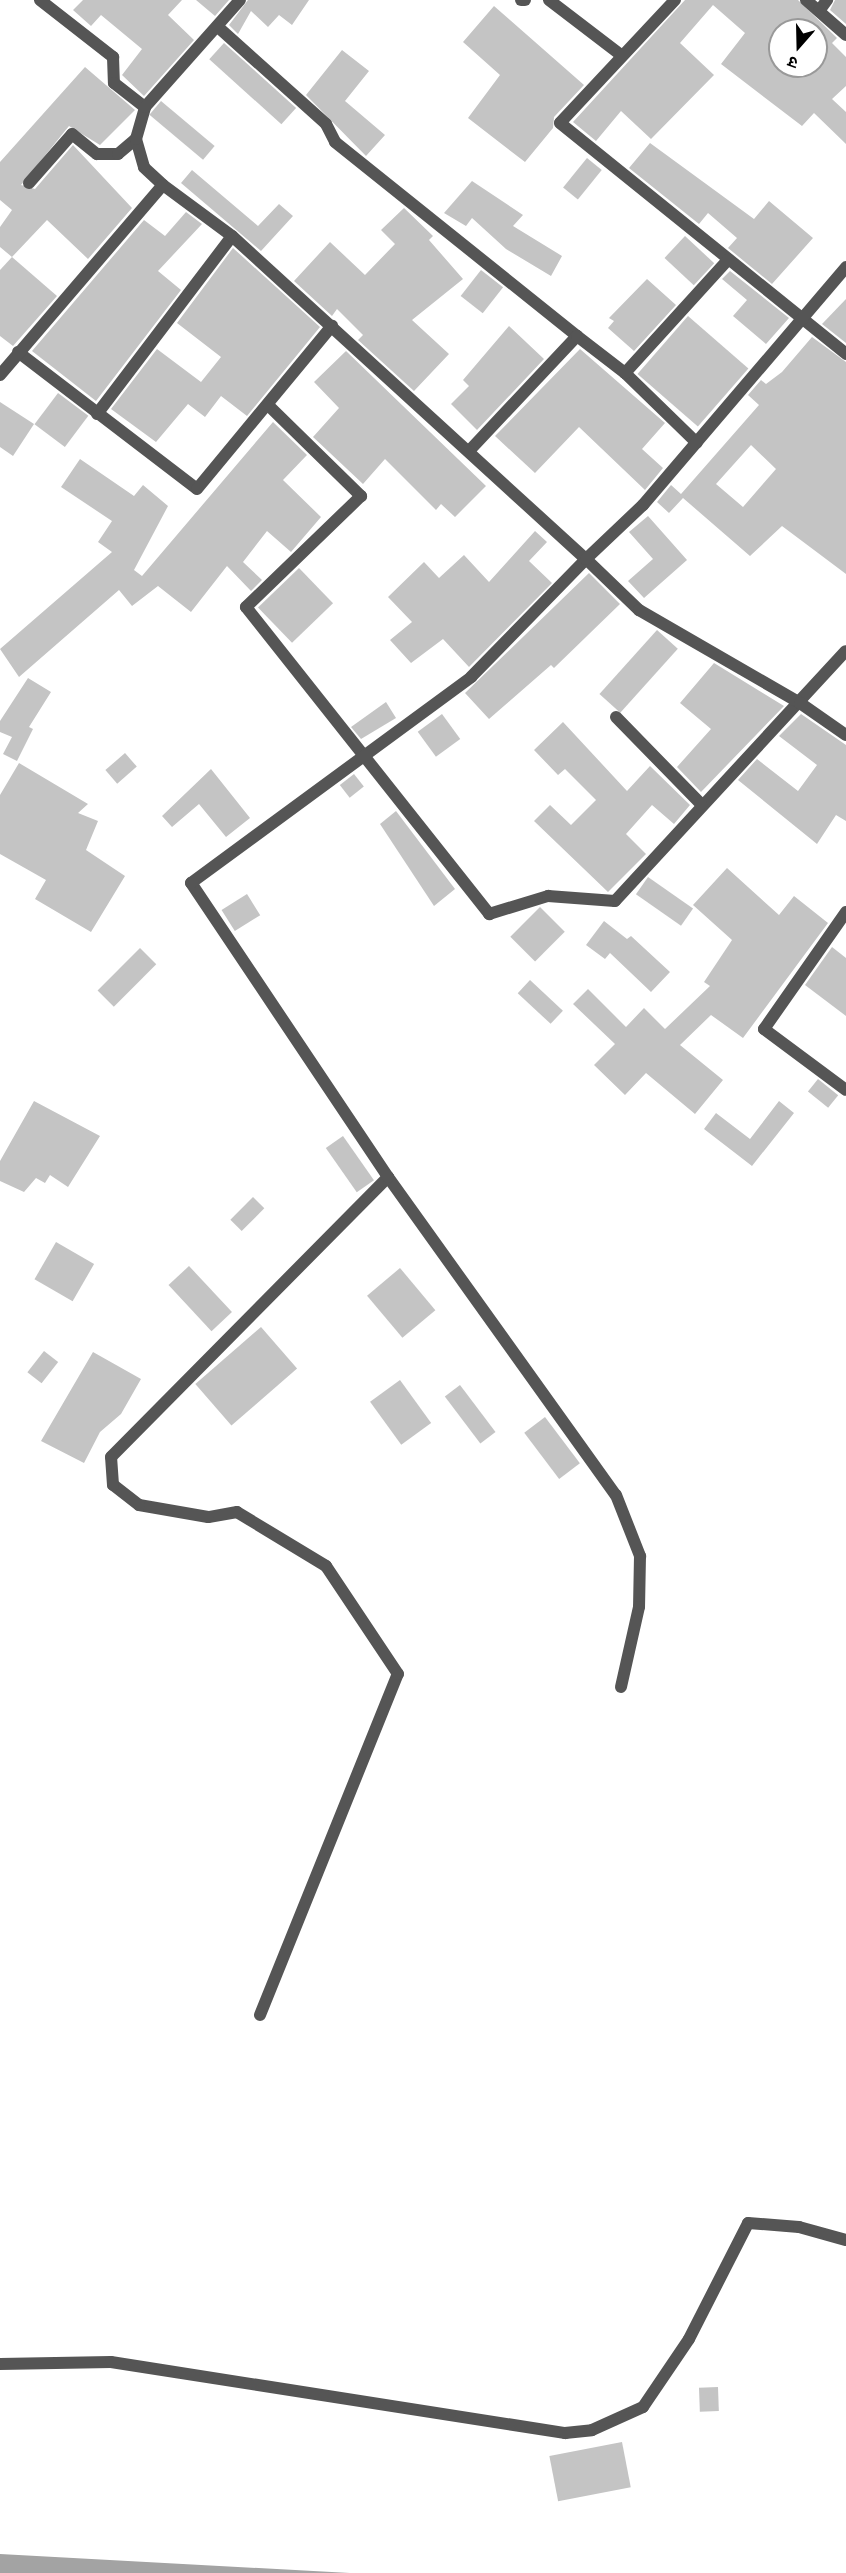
<!DOCTYPE html>
<html>
<head>
<meta charset="utf-8">
<style>
	body { margin:0 }
	#map { position:relative; width:846px; height:2573px; overflow:hidden; background:#fff; font-family:"Open Sans","Noto Sans Devanagari",sans-serif }
	div>[style] { position:absolute }
	[style*='--x'] { left:calc(var(--x)*1px); top:calc(var(--y)*1px); width:calc(var(--w)*1px); rotate:calc(var(--a)*1deg) }
	.water>* { inset:0; background:#a3a3a3 }
	.building>* { inset:0; background:#c4c4c4; transform-origin:0 0 }
	.minor>* { height:12px; margin:-6px; padding:0 6px; transform-origin:6px; border-radius:6px; background:#555 }
	.tertiary>* { height:12px; margin:-6px; padding:0 6px; transform-origin:6px; border-radius:6px; background:#555 }
	span { translate:-50% -50%; white-space:nowrap; text-align:center; line-height:1.15; -webkit-text-stroke:6px #fff; paint-order:stroke }
	.north { position:absolute; left:768px; top:18px; width:60px; height:60px; box-sizing:border-box; background:#fff; border:2px solid #999; border-radius:50%; rotate:200deg; font-size:16px; font-weight:700; line-height:24px; text-align:center; color:#000 }
	.north::after { content:''; display:block; margin:auto; width:21px; height:27px; background:#000; clip-path:polygon(50% 0,100% 100%,50% 72%,0 100%) }
</style>
</head>
<body>
<div id="map">
	<div class="water">
		<i style="clip-path:polygon(0 2554px,350px 2573px,0 2573px)"></i>
	</div>
	<div class="building">
		<i style="clip-path:polygon(83px 0,182px 0,168px 15px,194px 40px,144px 96px,122px 75px,142px 49px,101px 15px,91px 26px,73px 10px)"></i>
		<i style="clip-path:polygon(196px 0,229px 0,215px 16px)"></i>
		<i style="clip-path:polygon(248px 0,309px 0,292px 25px,279px 15px,268px 27px,251px 11px,238px 34px,229px 25px)"></i>
		<i style="clip-path:polygon(evenodd,685px 0,798px 0,837px 38px,832px 43px,846px 57px,846px 86px,832px 99px,846px 112px,846px 144px,814px 113px,802px 126px,721px 64px,745px 33px,713px 5px,680px 43px,714px 75px,651px 139px,621px 111px,596px 141px,573px 122px,685px 0,780px 30px,816px 30px,816px 66px,780px 66px,780px 30px)"></i>
		<i style="clip-path:polygon(835px 0,846px 0,846px 24px,830px 10px)"></i>
		<i style="clip-path:polygon(494px 6px,584px 85px,554px 117px,553px 128px,525px 162px,468px 118px,500px 75px,463px 42px)"></i>
		<i style="left:224px;top:43px;width:97px;height:22px;rotate:42deg"></i>
		<i style="clip-path:polygon(342px 50px,369px 71px,345px 101px,385px 135px,366px 156px,306px 95px)"></i>
		<i style="clip-path:polygon(85px 67px,135px 110px,100px 145px,69px 126px,21px 185px,35px 189px,73px 145px,132px 208px,88px 259px,47px 220px,12px 257px,0 247px,0 227px,12px 210px,0 200px,0 162px)"></i>
		<i style="left:161px;top:101px;width:70px;height:18px;rotate:40deg"></i>
		<i style="clip-path:polygon(650px 143px,754px 219px,769px 201px,813px 238px,772px 284px,728px 248px,737px 238px,708px 213px,699px 224px,629px 168px)"></i>
		<i style="left:587px;top:158px;width:19px;height:38px;rotate:39deg"></i>
		<i style="clip-path:polygon(192px 170px,258px 226px,279px 204px,293px 216px,261px 251px,181px 183px)"></i>
		<i style="clip-path:polygon(472px 181px,523px 215px,513px 226px,562px 256px,551px 276px,506px 249px,472px 218px,466px 226px,444px 213px)"></i>
		<i style="clip-path:polygon(404px 208px,433px 236px,429px 240px,463px 279px,412px 320px,449px 354px,414px 391px,358px 340px,363px 335px,337px 309px,332px 316px,294px 281px,330px 242px,365px 275px,395px 244px,381px 230px)"></i>
		<i style="clip-path:polygon(186px 212px,202px 224px,158px 271px,181px 290px,96px 401px,32px 351px,144px 220px,165px 236px)"></i>
		<i style="left:685px;top:236px;width:40px;height:30px;rotate:43deg"></i>
		<i style="clip-path:polygon(233px 248px,320px 327px,247px 416px,221px 396px,205px 417px,188px 404px,156px 442px,111px 409px,157px 349px,201px 382px,221px 357px,177px 323px)"></i>
		<i style="clip-path:polygon(12px 257px,57px 296px,13px 346px,0 336px,0 270px)"></i>
		<i style="left:481px;top:270px;width:28px;height:33px;rotate:38deg"></i>
		<i style="clip-path:polygon(730px 271px,789px 318px,766px 344px,733px 316px,747px 300px,722px 279px)"></i>
		<i style="clip-path:polygon(647px 279px,676px 305px,634px 351px,608px 328px,614px 321px,609px 318px)"></i>
		<i style="clip-path:polygon(846px 299px,846px 343px,822px 324px)"></i>
		<i style="left:688px;top:316px;width:80px;height:77px;rotate:41deg"></i>
		<i style="clip-path:polygon(509px 326px,544px 359px,477px 430px,451px 404px,469px 386px,463px 380px)"></i>
		<i style="clip-path:polygon(evenodd,812px 337px,846px 362px,846px 574px,782px 526px,750px 556px,683px 498px,669px 513px,657px 502px,671px 485px,681px 494px,759px 405px,748px 395px,761px 380px,766px 384px,782px 372px,812px 337px,751px 445px,776px 469px,743px 507px,716px 484px,751px 445px)"></i>
		<i style="clip-path:polygon(580px 349px,665px 423px,642px 449px,663px 468px,645px 490px,579px 427px,535px 473px,495px 436px)"></i>
		<i style="clip-path:polygon(346px 351px,486px 486px,455px 517px,441px 504px,436px 510px,385px 459px,363px 484px,313px 437px,339px 408px,314px 382px)"></i>
		<i style="left:58px;top:393px;width:38px;height:39px;rotate:37deg"></i>
		<i style="clip-path:polygon(0 402px,34px 424px,13px 456px,0 447px)"></i>
		<i style="clip-path:polygon(273px 422px,307px 455px,283px 480px,321px 517px,291px 552px,267px 531px,243px 562px,262px 580px,251px 591px,227px 566px,191px 612px,158px 586px,132px 606px,119px 590px,19px 677px,0 649px,112px 552px,98px 542px,112px 521px,61px 487px,80px 459px,134px 496px,143px 485px,168px 506px,134px 570px,142px 576px)"></i>
		<i style="clip-path:polygon(648px 516px,687px 560px,644px 598px,628px 581px,653px 559px,629px 532px)"></i>
		<i style="clip-path:polygon(535px 531px,547px 542px,529px 561px,552px 583px,469px 667px,443px 639px,411px 663px,390px 640px,412px 622px,388px 597px,424px 562px,439px 578px,464px 555px,489px 582px)"></i>
		<i style="left:299px;top:568px;width:49px;height:57px;rotate:46deg"></i>
		<i style="clip-path:polygon(589px 573px,620px 604px,554px 668px,551px 665px,489px 719px,465px 693px)"></i>
		<i style="left:657px;top:630px;width:28px;height:86px;rotate:42deg"></i>
		<i style="clip-path:polygon(714px 663px,784px 706px,701px 792px,677px 767px,711px 729px,680px 703px)"></i>
		<i style="clip-path:polygon(28px 678px,51px 692px,29px 727px,33px 729px,17px 761px,3px 754px,12px 737px,0 732px,0 721px)"></i>
		<i style="clip-path:polygon(386px 702px,396px 718px,361px 739px,351px 727px)"></i>
		<i style="left:442px;top:714px;width:31px;height:30px;rotate:54deg"></i>
		<i style="clip-path:polygon(801px 714px,846px 745px,846px 821px,836px 815px,817px 844px,738px 780px,757px 759px,798px 791px,817px 765px,779px 736px)"></i>
		<i style="clip-path:polygon(563px 722px,627px 791px,650px 766px,690px 805px,674px 824px,652px 805px,626px 834px,646px 854px,608px 892px,534px 821px,550px 805px,571px 825px,596px 800px,565px 769px,558px 775px,534px 750px)"></i>
		<i style="left:125px;top:753px;width:18px;height:26px;rotate:49deg"></i>
		<i style="clip-path:polygon(19px 763px,88px 804px,78px 813px,98px 821px,86px 850px,125px 876px,91px 932px,35px 899px,46px 880px,0 854px,0 795px)"></i>
		<i style="clip-path:polygon(211px 769px,250px 818px,226px 837px,199px 804px,172px 827px,162px 816px)"></i>
		<i style="left:354px;top:774px;width:16px;height:18px;rotate:52deg"></i>
		<i style="clip-path:polygon(396px 811px,455px 889px,434px 906px,380px 824px)"></i>
		<i style="clip-path:polygon(727px 868px,779px 915px,794px 896px,828px 923px,743px 1038px,711px 1015px,680px 1045px,723px 1080px,695px 1114px,646px 1073px,625px 1095px,594px 1065px,615px 1044px,573px 1004px,588px 989px,626px 1027px,644px 1008px,665px 1029px,710px 986px,704px 982px,732px 940px,693px 905px)"></i>
		<i style="left:648px;top:877px;width:55px;height:21px;rotate:35deg"></i>
		<i style="left:247px;top:894px;width:25px;height:30px;rotate:58deg"></i>
		<i style="left:540px;top:907px;width:35px;height:42px;rotate:45deg"></i>
		<i style="clip-path:polygon(604px 921px,627px 939px,631px 936px,670px 972px,651px 992px,610px 953px,605px 959px,586px 945px)"></i>
		<i style="clip-path:polygon(832px 947px,846px 958px,846px 1016px,805px 985px)"></i>
		<i style="left:140px;top:948px;width:23px;height:60px;rotate:45deg"></i>
		<i style="left:530px;top:980px;width:45px;height:18px;rotate:43deg"></i>
		<i style="left:818px;top:1079px;width:26px;height:16px;rotate:39deg"></i>
		<i style="clip-path:polygon(34px 1101px,100px 1136px,68px 1187px,50px 1175px,45px 1183px,36px 1178px,24px 1192px,0 1181px,0 1161px)"></i>
		<i style="clip-path:polygon(779px 1101px,794px 1113px,752px 1166px,704px 1129px,716px 1113px,750px 1139px)"></i>
		<i style="left:343px;top:1136px;width:54px;height:21px;rotate:55deg"></i>
		<i style="left:253px;top:1197px;width:16px;height:32px;rotate:45deg"></i>
		<i style="left:56px;top:1242px;width:44px;height:43px;rotate:30deg"></i>
		<i style="left:189px;top:1266px;width:63px;height:28px;rotate:47deg"></i>
		<i style="left:400px;top:1268px;width:55px;height:43px;rotate:50deg"></i>
		<i style="left:261px;top:1327px;width:55px;height:87px;rotate:49deg"></i>
		<i style="left:44px;top:1351px;width:18px;height:27px;rotate:38deg"></i>
		<i style="clip-path:polygon(93px 1352px,141px 1379px,121px 1414px,100px 1432px,84px 1463px,41px 1441px)"></i>
		<i style="left:400px;top:1380px;width:53px;height:37px;rotate:54deg"></i>
		<i style="left:460px;top:1385px;width:59px;height:19px;rotate:53deg"></i>
		<i style="left:545px;top:1417px;width:58px;height:26px;rotate:53deg"></i>
		<i style="left:718px;top:2387px;width:24px;height:19px;rotate:88deg"></i>
		<i style="left:622px;top:2442px;width:46px;height:74px;rotate:79deg"></i>
	</div>
	<div class="minor">
		<i style="--x:40;--y:0;--w:93;--a:38"></i>
		<i style="--x:113;--y:57;--w:26;--a:88"></i>
		<i style="--x:114;--y:83;--w:39;--a:38"></i>
		<i style="--x:521;--y:0;--w:4;--a:0"></i>
		<i style="--x:549;--y:0;--w:91;--a:37.4"></i>
		<i style="--x:675;--y:0;--w:168;--a:133.1"></i>
		<i style="--x:560;--y:123;--w:368;--a:38.9"></i>
		<i style="--x:806;--y:0;--w:53;--a:41.2"></i>
		<i style="--x:819;--y:11;--w:14;--a:-54"></i>
		<i style="--x:218;--y:27;--w:145;--a:41.9"></i>
		<i style="--x:326;--y:124;--w:20;--a:63"></i>
		<i style="--x:335;--y:142;--w:310;--a:38.7"></i>
		<i style="--x:29;--y:183;--w:65;--a:-48.7"></i>
		<i style="--x:72;--y:134;--w:32;--a:39"></i>
		<i style="--x:97;--y:154;--w:21;--a:0"></i>
		<i style="--x:118;--y:154;--w:23;--a:-40"></i>
		<i style="--x:163;--y:185;--w:26;--a:-137"></i>
		<i style="--x:144;--y:167;--w:29;--a:-106"></i>
		<i style="--x:136;--y:139;--w:33;--a:-74"></i>
		<i style="--x:145;--y:107;--w:143;--a:-48.4"></i>
		<i style="--x:18;--y:352;--w:225;--a:37.4"></i>
		<i style="--x:197;--y:489;--w:212;--a:-50.4"></i>
		<i style="--x:625;--y:373;--w:100;--a:44.2"></i>
		<i style="--x:269;--y:406;--w:129;--a:44.4"></i>
		<i style="--x:361;--y:496;--w:160;--a:136"></i>
		<i style="--x:246;--y:607;--w:392;--a:51.6"></i>
		<i style="--x:489;--y:914;--w:62;--a:-17"></i>
		<i style="--x:548;--y:896;--w:67;--a:4.3"></i>
		<i style="--x:615;--y:901;--w:340;--a:-47.3"></i>
		<i style="--x:97;--y:414;--w:223;--a:-52.8"></i>
		<i style="--x:469;--y:451;--w:158;--a:-46.8"></i>
		<i style="--x:577;--y:336;--w:61;--a:37.6"></i>
		<i style="--x:625;--y:373;--w:153;--a:-47.7"></i>
		<i style="--x:616;--y:717;--w:122;--a:45.7"></i>
		<i style="--x:846;--y:912;--w:143;--a:125"></i>
		<i style="--x:764;--y:1029;--w:102;--a:36.6"></i>
		<i style="--x:388;--y:1177;--w:391;--a:54.4"></i>
		<i style="--x:616;--y:1495;--w:66;--a:68.5"></i>
		<i style="--x:640;--y:1556;--w:51;--a:91.1"></i>
		<i style="--x:639;--y:1607;--w:82;--a:102.7"></i>
		<i style="--x:260;--y:2015;--w:368;--a:-68"></i>
		<i style="--x:398;--y:1674;--w:130;--a:-123.7"></i>
		<i style="--x:326;--y:1566;--w:104;--a:-148.8"></i>
		<i style="--x:237;--y:1512;--w:29;--a:170"></i>
		<i style="--x:208;--y:1517;--w:70;--a:-170.1"></i>
		<i style="--x:139;--y:1505;--w:33;--a:-142"></i>
		<i style="--x:113;--y:1485;--w:28;--a:-94"></i>
		<i style="--x:111;--y:1457;--w:394;--a:-45.3"></i>
		<i style="--x:388;--y:1177;--w:354;--a:-123.8"></i>
		<i style="--x:191;--y:883;--w:348;--a:-36.3"></i>
		<i style="--x:471;--y:677;--w:165;--a:-45.7"></i>
		<i style="--x:586;--y:559;--w:74;--a:43.9"></i>
		<i style="--x:639;--y:610;--w:186;--a:30"></i>
		<i style="--x:800;--y:703;--w:56;--a:34.8"></i>
		<i style="--x:0;--y:2364;--w:111;--a:-1"></i>
		<i style="--x:111;--y:2362;--w:460;--a:8.9"></i>
		<i style="--x:565;--y:2433;--w:27;--a:-6"></i>
		<i style="--x:592;--y:2430;--w:56;--a:-24.3"></i>
		<i style="--x:643;--y:2407;--w:82;--a:-55.9"></i>
		<i style="--x:689;--y:2339;--w:130;--a:-63"></i>
		<i style="--x:748;--y:2223;--w:51;--a:4.5"></i>
		<i style="--x:799;--y:2227;--w:49;--a:15.5"></i>
	</div>
	<div class="tertiary">
		<i style="--x:0;--y:375;--w:250;--a:-49.4"></i>
		<i style="--x:163;--y:185;--w:86;--a:36.5"></i>
		<i style="--x:232;--y:236;--w:479;--a:42.4"></i>
		<i style="--x:586;--y:559;--w:79;--a:-43.5"></i>
		<i style="--x:643;--y:505;--w:313;--a:-49.5"></i>
	</div>
	<div class="north">उ</div>
</div>
</body>
</html>
